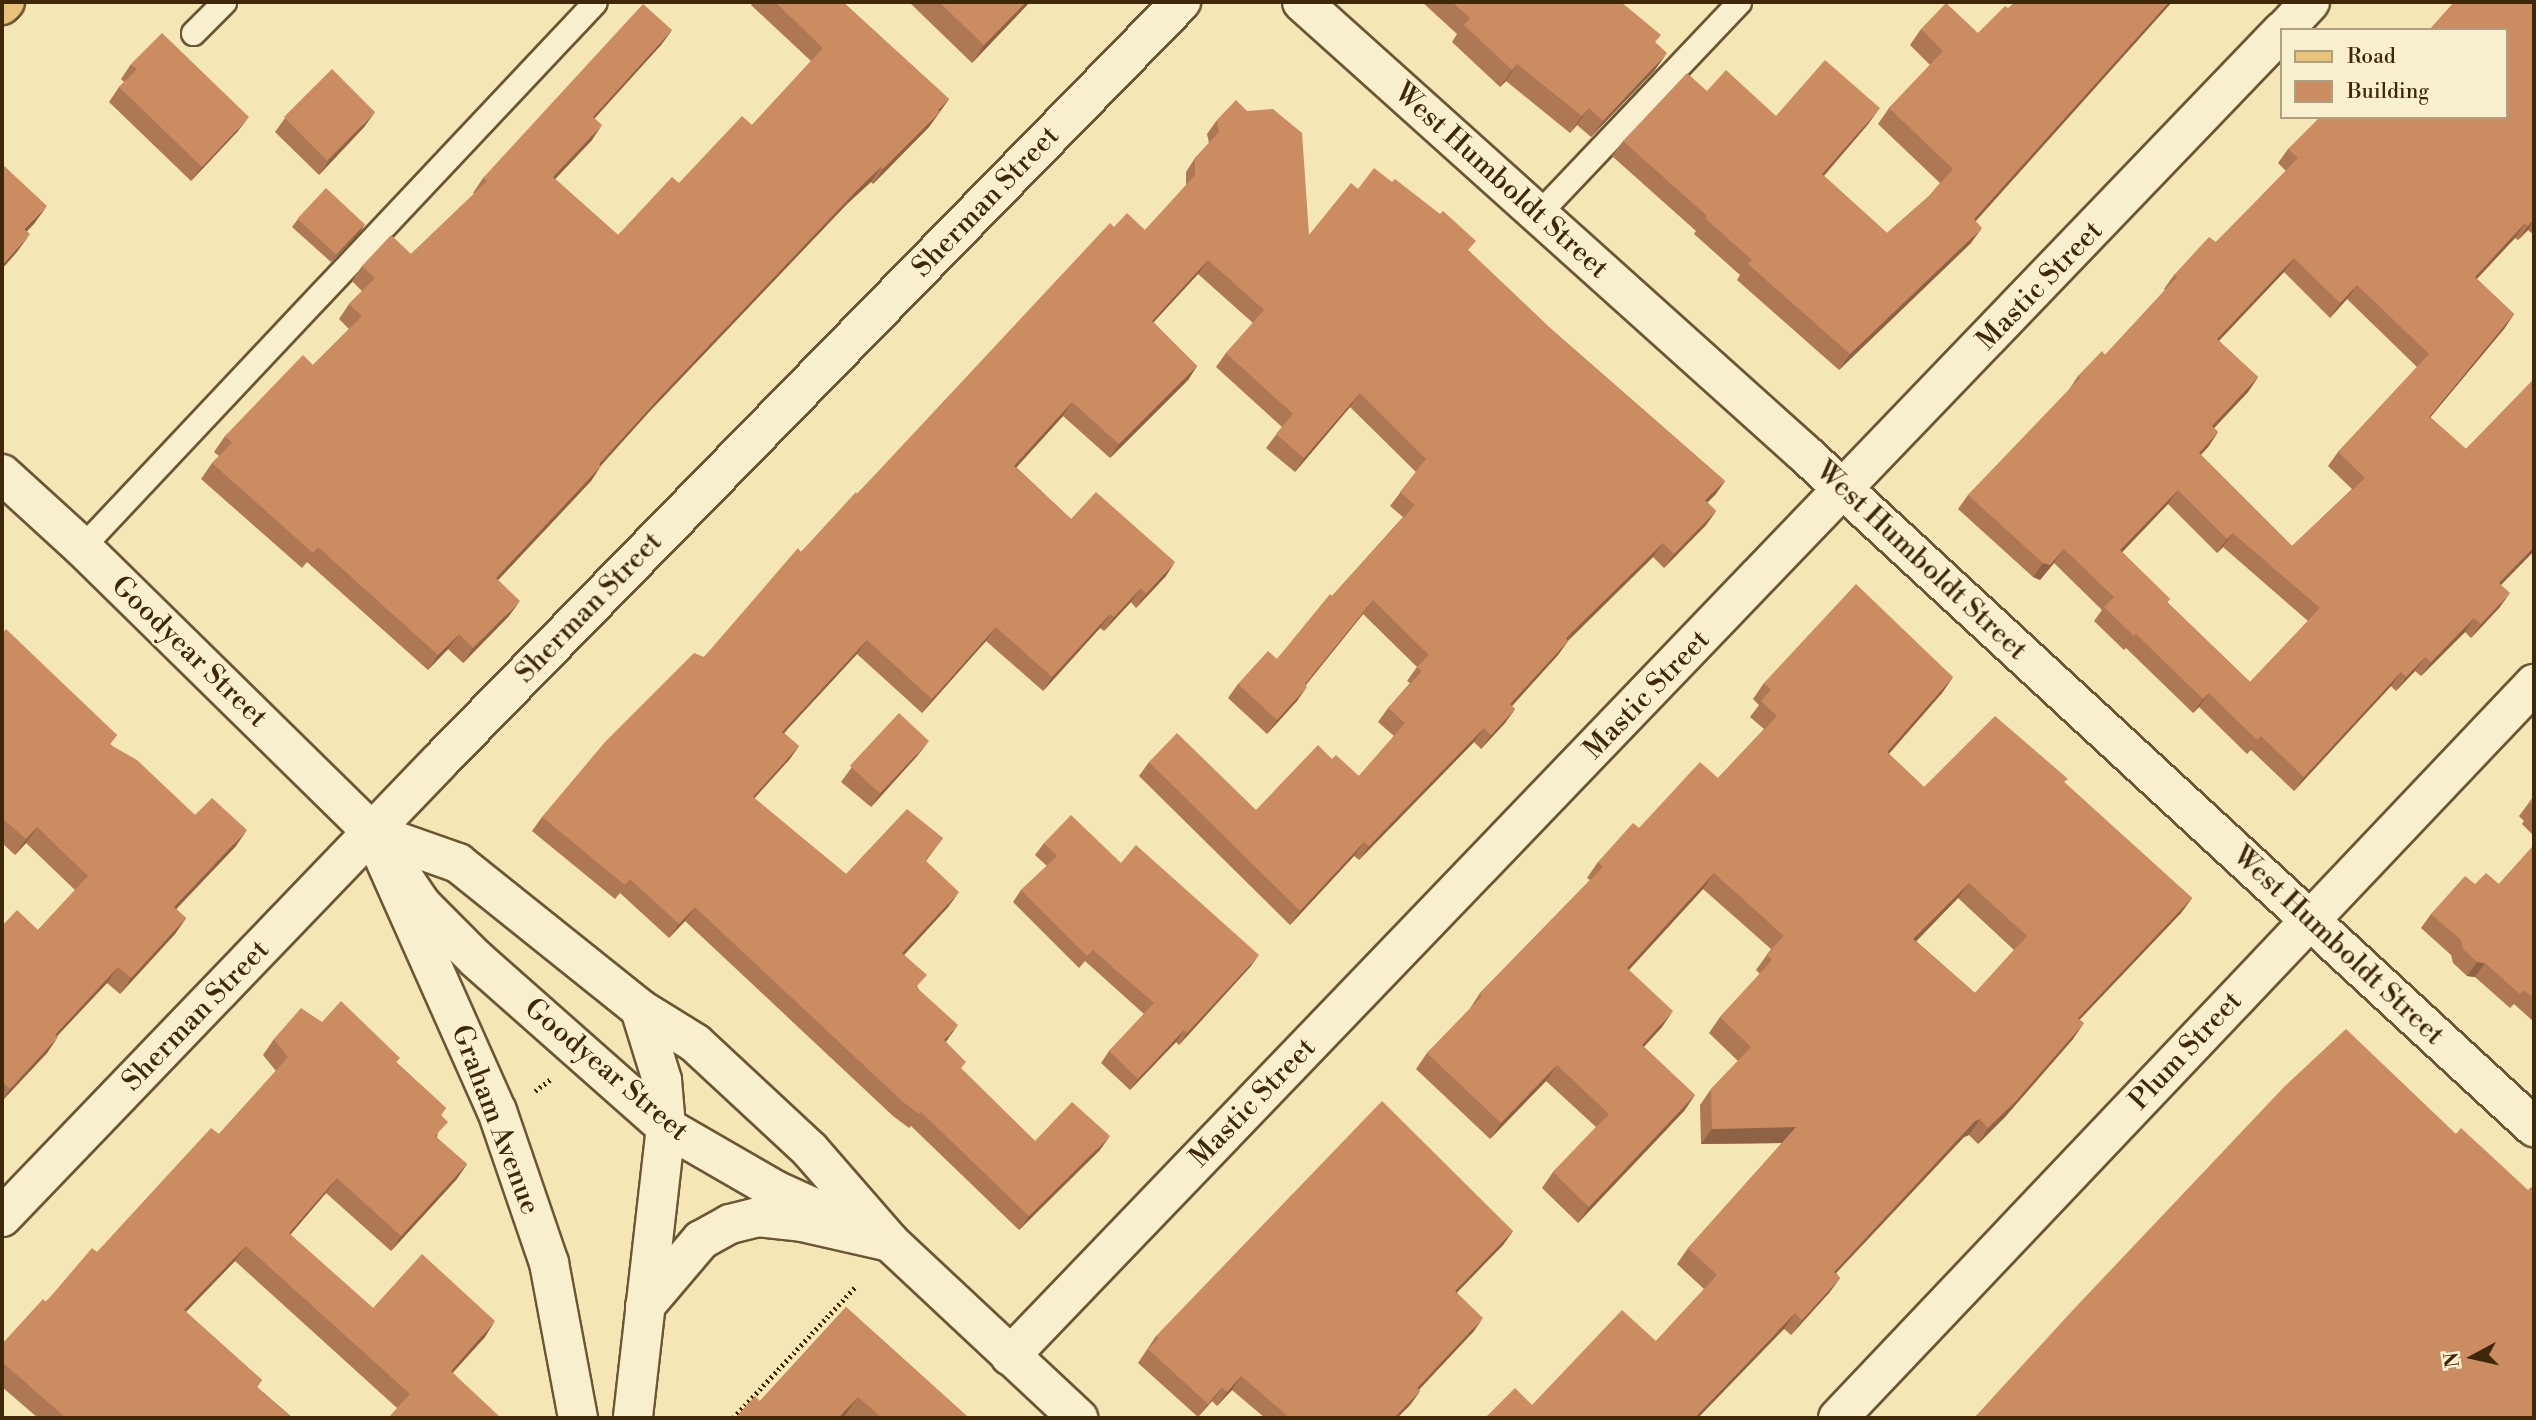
<!DOCTYPE html>
<html>
<head>
<meta charset="utf-8">
<style>
	body { margin:0 }
	#map { position:relative; width:2536px; height:1420px; overflow:hidden; background:#f4e6b5; font-family:"Libre Bodoni",serif }
	div>[style] { position:absolute }
	[style*='--x'] { left:calc(var(--x)*1px); top:calc(var(--y)*1px); width:calc(var(--w)*1px); rotate:calc(var(--a)*1deg) }
	.path>* { height:4.5px; margin-top:-2.25px; transform-origin:0; background:repeating-linear-gradient(90deg,#3f2709 0 2px,transparent 0 5.5px) }
	.roads { filter:drop-shadow(2px 0 #6c5734) drop-shadow(-2px 0 #6c5734) drop-shadow(0 2px #6c5734) drop-shadow(0 -2px #6c5734) }
	.service>* { height:23px; margin:-11.5px; padding:0 11.5px; transform-origin:11.5px; border-radius:11.5px; background:#f8efcf }
	.minor>* { height:38px; margin:-19px; padding:0 19px; transform-origin:19px; border-radius:19px; background:#f8efcf }
	.tertiary>* { height:38px; margin:-19px; padding:0 19px; transform-origin:19px; border-radius:19px; background:#f8efcf }
	.secondary>* { height:38px; margin:-19px; padding:0 19px; transform-origin:19px; border-radius:19px; background:#f8efcf }
	.primary>* { height:38px; margin:-19px; padding:0 19px; transform-origin:19px; border-radius:19px; background:#eac37a }
	.wall>* { inset:0; background:#af7854 }
	.shaded-wall>* { inset:0; background:#8e6245 }
	.building>* { inset:0; background:#cb8c62; transform-origin:0 0 }
	span { translate:-50% -50%; white-space:nowrap; text-align:center; line-height:1.15; -webkit-text-stroke:5px #f8efcf; paint-order:stroke }
	.street-label { font-size:28px; color:#3f2709 }
	.frame { position:absolute; inset:0; border:4px solid #3f2709; pointer-events:none }
	.legend { position:absolute; left:2280px; top:28px; width:228px; height:91px; box-sizing:border-box; background:#f8efcf; border:2px solid #ae9f80; margin:0; padding:9px 12px; list-style:none; font-size:21px; color:#3f2709 }
	.legend li { display:flex; align-items:center; gap:14px; height:35px }
	.legend b { width:35px; border:2px solid #ae9f80 }
	.north { position:absolute; left:2438px; top:1322px; width:70px; height:70px; -webkit-text-stroke:5px #f8efcf; paint-order:stroke; rotate:262deg; font-size:19px; font-weight:700; line-height:28px; text-align:center; color:#3f2709 }
	.north::after { content:''; display:block; margin:auto; width:24px; height:32px; background:#3f2709; clip-path:polygon(50% 0,100% 100%,50% 72%,0 100%) }
</style>
</head>
<body>
<div id="map">
	<div class="path">
		<i style="--x:535;--y:1091;--w:20;--a:-37"></i>
		<i style="--x:733;--y:1418;--w:180;--a:-47"></i>
	</div>
	<div class="roads">
		<div class="service">
			<i style="--x:193;--y:33;--w:44;--a:-45"></i>
			<i style="--x:1538;--y:214;--w:292;--a:-46.5"></i>
			<i style="--x:82;--y:547;--w:748;--a:-46.73"></i>
		</div>
		<div class="minor">
			<i style="--x:1302;--y:2;--w:675;--a:41.94"></i>
			<i style="--x:1804;--y:453;--w:994;--a:42.72"></i>
			<i style="--x:2284;--y:30;--w:38;--a:-47"></i>
			<i style="--x:2;--y:1217;--w:632;--a:-46.15"></i>
			<i style="--x:440;--y:761;--w:1061;--a:-45.69"></i>
			<i style="--x:1010;--y:1356;--w:1837;--a:-46.17"></i>
		</div>
		<div class="tertiary">
			<i style="--x:399;--y:871;--w:40;--a:56"></i>
			<i style="--x:421;--y:904;--w:78;--a:45"></i>
			<i style="--x:476;--y:959;--w:254;--a:41.5"></i>
			<i style="--x:666;--y:1127;--w:126;--a:30"></i>
			<i style="--x:775;--y:1190;--w:82;--a:24.4"></i>
			<i style="--x:640;--y:1009;--w:65;--a:31.7"></i>
			<i style="--x:695;--y:1043;--w:157;--a:42.9"></i>
			<i style="--x:810;--y:1150;--w:122;--a:49"></i>
			<i style="--x:890;--y:1242;--w:258;--a:43.1"></i>
			<i style="--x:1838;--y:1418;--w:1012;--a:-46.52"></i>
		</div>
		<div class="secondary">
			<i style="--x:2;--y:474;--w:108;--a:42.4"></i>
			<i style="--x:82;--y:547;--w:408;--a:44.5"></i>
			<i style="--x:373;--y:833;--w:90;--a:19.4"></i>
			<i style="--x:458;--y:863;--w:233;--a:38.7"></i>
			<i style="--x:640;--y:1009;--w:74;--a:72.8"></i>
			<i style="--x:662;--y:1080;--w:47;--a:85.1"></i>
			<i style="--x:666;--y:1127;--w:293;--a:96.5"></i>
			<i style="--x:373;--y:833;--w:304;--a:66"></i>
			<i style="--x:497;--y:1111;--w:161;--a:71.1"></i>
			<i style="--x:549;--y:1263;--w:158;--a:79.4"></i>
			<i style="--x:645;--y:1306;--w:87;--a:-49.7"></i>
			<i style="--x:701;--y:1240;--w:33;--a:-29"></i>
			<i style="--x:730;--y:1224;--w:29;--a:-14"></i>
			<i style="--x:758;--y:1217;--w:44;--a:6.5"></i>
			<i style="--x:802;--y:1222;--w:90;--a:12.8"></i>
		</div>
		<div class="primary">
			<i style="--x:2;--y:5;--w:4;--a:-45"></i>
		</div>
	</div>
	<div class="wall">
		<i style="clip-path:polygon(753px 2px,843px 2px,949px 99px,929px 127px,873px 184px,871px 182px,847px 204px,649px 412px,601px 465px,591px 481px,498px 580px,509px 616px,463px 663px,448px 649px,428px 670px,307px 562px,302px 568px,201px 479px,212px 463px,219px 456px,214px 452px,225px 436px,313px 365px,349px 329px,339px 319px,349px 304px,362px 291px,352px 281px,362px 266px,411px 254px,474px 194px,473px 193px,483px 178px,672px 30px,661px 45px,595px 118px,592px 140px,555px 179px,618px 235px,679px 183px,752px 125px,811px 61px,751px 5px)"></i>
		<i style="clip-path:polygon(909px 2px,1030px 2px,972px 63px)"></i>
		<i style="clip-path:polygon(1422px 2px,1621px 2px,1656px 43px,1655px 70px,1591px 137px,1577px 125px,1570px 133px,1506px 81px,1500px 87px,1452px 42px,1457px 34px)"></i>
		<i style="clip-path:polygon(2172px 2px,1976px 221px,1971px 243px,1839px 370px,1737px 280px,1740px 275px,1694px 234px,1696px 231px,1612px 156px,1623px 141px,1707px 91px,1776px 116px,1869px 123px,1824px 176px,1887px 233px,1929px 196px,1940px 183px,1878px 124px,1889px 108px,1930px 65px,1910px 45px,1921px 29px,1978px 33px,2008px 8px)"></i>
		<i style="clip-path:polygon(evenodd,2534px 2px,2534px 235px,2528px 230px,2518px 240px,2515px 238px,2477px 279px,2514px 314px,2504px 329px,2430px 417px,2466px 449px,2534px 379px,2534px 551px,2501px 585px,2500px 607px,2471px 638px,2465px 632px,2421px 676px,2415px 671px,2396px 691px,2391px 686px,2294px 791px,2251px 750px,2247px 754px,2199px 707px,2193px 713px,2126px 648px,2124px 650px,2094px 621px,2102px 610px,2054px 563px,2040px 580px,2033px 577px,1958px 509px,1968px 495px,2068px 391px,2078px 376px,2105px 355px,2165px 290px,2164px 289px,2174px 275px,2216px 242px,2286px 171px,2278px 163px,2288px 149px,2534px 2px,2284px 272px,2330px 318px,2347px 299px,2417px 367px,2338px 452px,2328px 466px,2352px 489px,2292px 546px,2201px 455px,2208px 447px,2218px 432px,2214px 428px,2248px 392px,2258px 377px,2219px 341px,2284px 272px,2534px 2px,2168px 504px,2217px 553px,2223px 547px,2308px 621px,2250px 682px,2167px 602px,2170px 599px,2122px 552px,2168px 504px)"></i>
		<i style="clip-path:polygon(131px 64px,238px 131px,191px 181px,109px 102px,119px 87px,124px 82px,121px 79px)"></i>
		<i style="clip-path:polygon(285px 118px,365px 126px,319px 175px,275px 132px)"></i>
		<i style="clip-path:polygon(1217px 120px,1309px 235px,1358px 189px,1469px 251px,1550px 328px,1725px 481px,1715px 495px,1707px 502px,1716px 511px,1706px 525px,1664px 568px,1653px 557px,1568px 641px,1558px 655px,1512px 706px,1515px 709px,1505px 723px,1481px 749px,1474px 742px,1359px 860px,1354px 856px,1290px 925px,1139px 776px,1149px 762px,1256px 810px,1332px 759px,1359px 776px,1394px 736px,1378px 722px,1388px 708px,1410px 683px,1407px 681px,1417px 667px,1363px 614px,1306px 685px,1297px 701px,1267px 734px,1228px 698px,1238px 684px,1277px 659px,1332px 596px,1403px 517px,1390px 506px,1416px 472px,1350px 407px,1295px 472px,1266px 448px,1282px 427px,1216px 367px,1226px 353px,1253px 323px,1198px 274px,1153px 322px,1197px 366px,1188px 380px,1110px 458px,1063px 416px,1016px 467px,1071px 519px,1166px 576px,1136px 608px,1131px 602px,1104px 631px,1100px 628px,1043px 691px,986px 641px,922px 713px,857px 654px,784px 733px,799px 746px,789px 760px,754px 798px,846px 874px,943px 838px,926px 861px,949px 906px,904px 955px,918px 988px,948px 1039px,946px 1042px,961px 1069px,1035px 1141px,1100px 1150px,1019px 1230px,911px 1126px,909px 1128px,893px 1116px,685px 921px,669px 938px,620px 893px,615px 899px,532px 831px,542px 817px,704px 657px,801px 552px,1114px 227px,1145px 230px,1186px 186px,1186px 172px,1195px 158px,1209px 143px,1207px 134px)"></i>
		<i style="clip-path:polygon(298px 219px,365px 224px,360px 232px,331px 262px,292px 227px)"></i>
		<i style="clip-path:polygon(2px 634px,117px 735px,110px 744px,195px 815px,236px 846px,176px 909px,186px 918px,175px 934px,120px 994px,107px 983px,57px 1036px,47px 1053px,2px 1101px,2px 926px,38px 930px,75px 890px,26px 843px,15px 855px,2px 843px)"></i>
		<i style="clip-path:polygon(evenodd,1953px 677px,1942px 693px,1889px 754px,1924px 787px,2065px 783px,2192px 898px,2181px 913px,2080px 1019px,2073px 1039px,2005px 1117px,1978px 1144px,1969px 1135px,1964px 1137px,1836px 1273px,1840px 1278px,1829px 1293px,1791px 1335px,1784px 1329px,1532px 1405px,1656px 1341px,1704px 1289px,1677px 1264px,1688px 1248px,1782px 1143px,1701px 1144px,1700px 1105px,1711px 1089px,1738px 1061px,1709px 1033px,1720px 1017px,1760px 974px,1756px 970px,1771px 949px,1703px 889px,1629px 970px,1662px 1027px,1644px 1047px,1695px 1095px,1684px 1111px,1578px 1223px,1542px 1188px,1553px 1172px,1596px 1127px,1546px 1081px,1490px 1139px,1416px 1069px,1427px 1053px,1469px 1010px,1480px 993px,1590px 880px,1587px 878px,1598px 862px,1639px 828px,1718px 778px,1764px 729px,1750px 717px,1759px 705px,1753px 699px,1764px 683px,1953px 677px,1958px 898px,2014px 950px,1975px 993px,1916px 941px,1958px 898px)"></i>
		<i style="clip-path:polygon(918px 755px,871px 807px,841px 782px,852px 767px)"></i>
		<i style="clip-path:polygon(2534px 796px,2534px 836px,2522px 824px,2524px 821px,2519px 816px)"></i>
		<i style="clip-path:polygon(1044px 843px,1121px 863px,1251px 966px,1179px 1045px,1176px 1042px,1130px 1090px,1101px 1063px,1109px 1051px,1144px 1014px,1085px 961px,1079px 968px,1013px 902px,1021px 890px,1047px 866px,1035px 855px)"></i>
		<i style="clip-path:polygon(2534px 845px,2534px 1022px,2514px 1004px,2510px 1008px,2475px 977px,2467px 976px,2453px 963px,2451px 955px,2421px 928px,2431px 914px,2475px 884px,2499px 884px)"></i>
		<i style="clip-path:polygon(322px 1022px,396px 1062px,446px 1108px,441px 1115px,437px 1138px,467px 1164px,456px 1180px,391px 1251px,326px 1193px,290px 1235px,373px 1308px,485px 1337px,452px 1373px,397px 1408px,235px 1261px,186px 1312px,262px 1380px,257px 1387px,293px 1418px,38px 1418px,2px 1387px,2px 1344px,219px 1134px,276px 1071px,263px 1055px,274px 1039px)"></i>
		<i style="clip-path:polygon(1513px 1231px,1503px 1245px,1457px 1292px,1474px 1331px,1419px 1390px,1420px 1391px,1410px 1405px,1397px 1418px,1265px 1418px,1232px 1390px,1217px 1406px,1212px 1401px,1198px 1417px,1138px 1363px,1156px 1336px)"></i>
		<i style="clip-path:polygon(846px 1307px,969px 1418px,846px 1418px,844px 1417px,760px 1401px)"></i>
	</div>
	<div class="shaded-wall">
		<i style="clip-path:polygon(1026px 2px,1030px 2px,972px 63px,984px 45px)"></i>
		<i style="clip-path:polygon(2169px 2px,2172px 2px,1963px 235px,1974px 219px)"></i>
		<i style="clip-path:polygon(672px 30px,661px 45px,582px 132px,593px 117px)"></i>
		<i style="clip-path:polygon(1667px 53px,1655px 70px,1591px 137px,1603px 121px)"></i>
		<i style="clip-path:polygon(1517px 64px,1506px 81px,1500px 87px,1512px 70px)"></i>
		<i style="clip-path:polygon(949px 99px,929px 127px,873px 184px,883px 169px)"></i>
		<i style="clip-path:polygon(1589px 108px,1577px 125px,1570px 133px,1582px 116px)"></i>
		<i style="clip-path:polygon(1880px 108px,1869px 123px,1811px 190px,1822px 174px)"></i>
		<i style="clip-path:polygon(375px 112px,365px 126px,319px 175px,329px 160px)"></i>
		<i style="clip-path:polygon(249px 117px,238px 131px,191px 181px,202px 167px)"></i>
		<i style="clip-path:polygon(602px 125px,592px 140px,542px 193px,553px 177px)"></i>
		<i style="clip-path:polygon(881px 167px,871px 182px,847px 204px,649px 412px,589px 479px,599px 464px,660px 397px,858px 189px)"></i>
		<i style="clip-path:polygon(47px 206px,34px 224px,12px 247px,24px 229px)"></i>
		<i style="clip-path:polygon(2534px 219px,2528px 230px,2518px 240px,2528px 226px)"></i>
		<i style="clip-path:polygon(2525px 223px,2515px 238px,2465px 291px,2475px 277px)"></i>
		<i style="clip-path:polygon(365px 224px,360px 232px,331px 262px,336px 255px)"></i>
		<i style="clip-path:polygon(1982px 228px,1971px 243px,1839px 370px,1850px 354px)"></i>
		<i style="clip-path:polygon(30px 234px,17px 252px,2px 269px,2px 265px)"></i>
		<i style="clip-path:polygon(2294px 258px,2284px 272px,2207px 353px,2217px 339px)"></i>
		<i style="clip-path:polygon(1208px 260px,1198px 274px,1142px 335px,1152px 321px)"></i>
		<i style="clip-path:polygon(2357px 285px,2347px 299px,2330px 318px,2340px 303px)"></i>
		<i style="clip-path:polygon(2514px 314px,2504px 329px,2419px 431px,2429px 417px)"></i>
		<i style="clip-path:polygon(1197px 366px,1188px 380px,1110px 458px,1119px 444px)"></i>
		<i style="clip-path:polygon(2258px 377px,2248px 392px,2202px 441px,2212px 426px)"></i>
		<i style="clip-path:polygon(1360px 393px,1350px 407px,1295px 472px,1304px 458px)"></i>
		<i style="clip-path:polygon(1072px 402px,1063px 416px,1005px 480px,1014px 466px)"></i>
		<i style="clip-path:polygon(2218px 432px,2208px 447px,2189px 467px,2199px 453px)"></i>
		<i style="clip-path:polygon(601px 466px,591px 481px,486px 593px,496px 578px)"></i>
		<i style="clip-path:polygon(1725px 481px,1715px 495px,1696px 514px,1705px 500px)"></i>
		<i style="clip-path:polygon(2178px 490px,2168px 504px,2110px 565px,2120px 550px)"></i>
		<i style="clip-path:polygon(1716px 511px,1706px 525px,1664px 568px,1674px 554px)"></i>
		<i style="clip-path:polygon(2233px 533px,2223px 547px,2217px 553px,2227px 539px)"></i>
		<i style="clip-path:polygon(1663px 543px,1653px 557px,1556px 652px,1566px 638px)"></i>
		<i style="clip-path:polygon(2534px 547px,2534px 551px,2489px 597px,2499px 583px)"></i>
		<i style="clip-path:polygon(2064px 549px,2054px 563px,2040px 580px,2033px 577px,2043px 563px)"></i>
		<i style="clip-path:polygon(1175px 562px,1166px 576px,1136px 608px,1146px 594px)"></i>
		<i style="clip-path:polygon(1141px 588px,1131px 602px,1104px 631px,1114px 617px)"></i>
		<i style="clip-path:polygon(2510px 593px,2500px 607px,2471px 638px,2481px 624px)"></i>
		<i style="clip-path:polygon(1373px 600px,1363px 614px,1295px 698px,1305px 684px)"></i>
		<i style="clip-path:polygon(520px 601px,509px 616px,463px 663px,473px 648px)"></i>
		<i style="clip-path:polygon(1110px 614px,1100px 628px,1043px 691px,1052px 677px)"></i>
		<i style="clip-path:polygon(2474px 618px,2465px 632px,2421px 676px,2431px 662px)"></i>
		<i style="clip-path:polygon(996px 627px,986px 641px,922px 713px,932px 699px)"></i>
		<i style="clip-path:polygon(459px 634px,448px 649px,428px 670px,438px 655px)"></i>
		<i style="clip-path:polygon(867px 640px,857px 654px,772px 746px,782px 732px)"></i>
		<i style="clip-path:polygon(1568px 641px,1558px 655px,1501px 718px,1510px 704px)"></i>
		<i style="clip-path:polygon(2425px 657px,2415px 671px,2396px 691px,2406px 677px)"></i>
		<i style="clip-path:polygon(2401px 672px,2391px 686px,2294px 791px,2304px 777px)"></i>
		<i style="clip-path:polygon(1953px 677px,1942px 693px,1876px 768px,1887px 752px)"></i>
		<i style="clip-path:polygon(1307px 687px,1297px 701px,1267px 734px,1277px 720px)"></i>
		<i style="clip-path:polygon(2209px 693px,2199px 707px,2193px 713px,2203px 699px)"></i>
		<i style="clip-path:polygon(1515px 709px,1505px 723px,1481px 749px,1491px 735px)"></i>
		<i style="clip-path:polygon(1484px 728px,1474px 742px,1359px 860px,1369px 846px)"></i>
		<i style="clip-path:polygon(929px 741px,918px 755px,871px 807px,881px 792px)"></i>
		<i style="clip-path:polygon(799px 746px,789px 760px,743px 811px,753px 797px)"></i>
		<i style="clip-path:polygon(37px 827px,26px 843px,15px 855px,26px 839px)"></i>
		<i style="clip-path:polygon(247px 830px,236px 846px,163px 923px,174px 907px)"></i>
		<i style="clip-path:polygon(1364px 842px,1354px 856px,1290px 925px,1300px 911px)"></i>
		<i style="clip-path:polygon(1714px 873px,1703px 889px,1616px 984px,1627px 968px)"></i>
		<i style="clip-path:polygon(1969px 883px,1958px 898px,1903px 955px,1913px 939px)"></i>
		<i style="clip-path:polygon(959px 892px,949px 906px,893px 967px,902px 953px)"></i>
		<i style="clip-path:polygon(2192px 898px,2181px 913px,2067px 1033px,2078px 1018px)"></i>
		<i style="clip-path:polygon(695px 907px,685px 921px,669px 938px,679px 924px)"></i>
		<i style="clip-path:polygon(186px 918px,175px 934px,120px 994px,131px 978px)"></i>
		<i style="clip-path:polygon(1259px 955px,1251px 966px,1179px 1045px,1187px 1033px)"></i>
		<i style="clip-path:polygon(2477px 962px,2485px 963px,2475px 977px,2467px 976px)"></i>
		<i style="clip-path:polygon(118px 967px,107px 983px,44px 1050px,55px 1035px)"></i>
		<i style="clip-path:polygon(1673px 1011px,1662px 1027px,1631px 1060px,1642px 1045px)"></i>
		<i style="clip-path:polygon(2084px 1023px,2073px 1039px,2005px 1117px,1978px 1144px,1988px 1128px)"></i>
		<i style="clip-path:polygon(958px 1025px,948px 1039px,934px 1054px,944px 1040px)"></i>
		<i style="clip-path:polygon(1184px 1030px,1176px 1042px,1130px 1090px,1138px 1079px)"></i>
		<i style="clip-path:polygon(58px 1037px,47px 1053px,2px 1101px,10px 1089px)"></i>
		<i style="clip-path:polygon(1557px 1065px,1546px 1081px,1490px 1139px,1501px 1123px)"></i>
		<i style="clip-path:polygon(1695px 1095px,1684px 1111px,1578px 1223px,1589px 1207px)"></i>
		<i style="clip-path:polygon(1980px 1119px,1969px 1135px,1964px 1137px,1823px 1287px,1834px 1272px,1975px 1121px)"></i>
		<i style="clip-path:polygon(1796px 1127px,1785px 1143px,1701px 1144px,1712px 1129px)"></i>
		<i style="clip-path:polygon(1110px 1136px,1100px 1150px,1019px 1230px,1029px 1216px)"></i>
		<i style="clip-path:polygon(467px 1164px,456px 1180px,391px 1251px,401px 1236px)"></i>
		<i style="clip-path:polygon(337px 1178px,326px 1193px,278px 1249px,289px 1233px)"></i>
		<i style="clip-path:polygon(1513px 1231px,1503px 1245px,1446px 1304px,1455px 1291px)"></i>
		<i style="clip-path:polygon(246px 1246px,235px 1261px,173px 1325px,184px 1310px)"></i>
		<i style="clip-path:polygon(1840px 1278px,1829px 1293px,1791px 1335px,1802px 1320px)"></i>
		<i style="clip-path:polygon(1795px 1313px,1784px 1329px,1698px 1418px,1694px 1418px)"></i>
		<i style="clip-path:polygon(1483px 1318px,1474px 1331px,1407px 1402px,1417px 1388px)"></i>
		<i style="clip-path:polygon(495px 1321px,485px 1337px,440px 1387px,451px 1371px)"></i>
		<i style="clip-path:polygon(1241px 1376px,1232px 1390px,1217px 1406px,1227px 1392px)"></i>
		<i style="clip-path:polygon(1222px 1387px,1212px 1401px,1198px 1417px,1208px 1404px)"></i>
		<i style="clip-path:polygon(1420px 1391px,1410px 1405px,1397px 1418px,1394px 1418px)"></i>
		<i style="clip-path:polygon(858px 1397px,844px 1417px,842px 1418px,838px 1418px)"></i>
	</div>
	<div class="building">
		<i style="clip-path:polygon(775px 2px,843px 2px,949px 99px,938px 110px,940px 112px,883px 169px,881px 167px,858px 189px,660px 397px,599px 464px,601px 466px,496px 578px,520px 601px,473px 648px,459px 634px,438px 655px,318px 547px,313px 553px,212px 463px,232px 443px,225px 436px,303px 355px,313px 365px,362px 316px,349px 304px,375px 278px,362px 266px,391px 235px,411px 254px,487px 181px,483px 178px,643px 4px,672px 30px,593px 117px,602px 125px,553px 177px,618px 235px,672px 177px,679px 183px,742px 116px,752px 125px,823px 48px)"></i>
		<i style="clip-path:polygon(939px 2px,1026px 2px,984px 45px)"></i>
		<i style="clip-path:polygon(1452px 2px,1621px 2px,1661px 35px,1655px 42px,1667px 53px,1603px 121px,1589px 108px,1582px 116px,1517px 64px,1512px 70px,1464px 25px,1470px 18px)"></i>
		<i style="clip-path:polygon(2015px 2px,2169px 2px,1974px 219px,1982px 228px,1850px 354px,1748px 264px,1752px 260px,1705px 218px,1707px 216px,1623px 141px,1687px 73px,1707px 91px,1726px 70px,1776px 116px,1825px 60px,1880px 108px,1822px 174px,1887px 233px,1929px 196px,1953px 169px,1889px 108px,1943px 51px,1921px 29px,1946px 3px,1978px 33px,2005px 6px,2008px 8px)"></i>
		<i style="clip-path:polygon(evenodd,2454px 2px,2534px 2px,2534px 219px,2528px 226px,2525px 223px,2475px 277px,2514px 314px,2429px 417px,2466px 449px,2534px 379px,2534px 547px,2499px 583px,2510px 593px,2481px 624px,2474px 618px,2431px 662px,2425px 657px,2406px 677px,2401px 672px,2304px 777px,2261px 736px,2257px 740px,2209px 693px,2203px 699px,2136px 634px,2134px 636px,2104px 607px,2114px 597px,2064px 549px,2050px 565px,2043px 563px,1968px 495px,2080px 378px,2078px 376px,2102px 351px,2105px 355px,2177px 277px,2174px 275px,2209px 237px,2216px 242px,2298px 158px,2288px 149px,2320px 117px,2506px 117px,2506px 30px,2429px 30px,2454px 2px,2294px 258px,2340px 303px,2357px 285px,2429px 354px,2338px 452px,2365px 478px,2292px 546px,2199px 453px,2218px 432px,2212px 426px,2258px 377px,2217px 339px,2294px 258px,2454px 2px,2178px 490px,2227px 539px,2233px 533px,2320px 608px,2250px 682px,2167px 602px,2170px 599px,2120px 550px,2178px 490px)"></i>
		<i style="clip-path:polygon(162px 33px,249px 117px,202px 167px,119px 87px,137px 69px,131px 64px)"></i>
		<i style="left:332px;top:69px;width:61px;height:68px;rotate:45deg"></i>
		<i style="clip-path:polygon(1236px 100px,1247px 111px,1273px 109px,1302px 133px,1309px 235px,1351px 183px,1358px 189px,1374px 168px,1392px 182px,1395px 179px,1440px 214px,1443px 211px,1476px 241px,1468px 250px,1550px 328px,1725px 481px,1705px 500px,1716px 511px,1674px 554px,1663px 543px,1566px 638px,1568px 641px,1510px 704px,1515px 709px,1491px 735px,1484px 728px,1369px 846px,1364px 842px,1300px 911px,1149px 762px,1177px 733px,1256px 810px,1318px 745px,1332px 759px,1336px 755px,1359px 776px,1405px 723px,1388px 708px,1422px 671px,1417px 667px,1429px 655px,1373px 600px,1305px 684px,1307px 687px,1277px 720px,1238px 684px,1268px 651px,1277px 659px,1330px 594px,1332px 596px,1415px 505px,1400px 492px,1426px 459px,1360px 393px,1304px 458px,1276px 434px,1293px 414px,1226px 353px,1264px 310px,1208px 260px,1152px 321px,1197px 366px,1119px 444px,1072px 402px,1014px 466px,1071px 519px,1096px 492px,1175px 562px,1146px 594px,1141px 588px,1114px 617px,1110px 614px,1052px 677px,996px 627px,932px 699px,867px 640px,782px 732px,799px 746px,753px 797px,846px 874px,907px 809px,943px 838px,925px 860px,959px 892px,902px 953px,927px 975px,916px 987px,958px 1025px,944px 1040px,966px 1062px,961px 1068px,1035px 1141px,1072px 1102px,1110px 1136px,1029px 1216px,921px 1112px,919px 1114px,903px 1102px,695px 907px,679px 924px,630px 879px,625px 885px,542px 817px,605px 742px,694px 653px,704px 657px,798px 548px,801px 552px,856px 492px,857px 494px,1110px 223px,1114px 227px,1127px 213px,1145px 230px,1195px 175px,1195px 158px,1219px 132px,1217px 120px)"></i>
		<i style="clip-path:polygon(2px 164px,47px 206px,24px 229px,30px 234px,2px 265px)"></i>
		<i style="left:326px;top:188px;width:53px;height:42px;rotate:43deg"></i>
		<i style="clip-path:polygon(evenodd,1856px 584px,1953px 677px,1887px 752px,1924px 787px,1995px 716px,2068px 779px,2064px 782px,2192px 898px,2078px 1018px,2084px 1023px,2016px 1101px,1988px 1128px,1980px 1119px,1975px 1121px,1834px 1272px,1840px 1278px,1802px 1320px,1795px 1313px,1694px 1418px,1485px 1418px,1515px 1388px,1532px 1405px,1622px 1310px,1656px 1341px,1717px 1275px,1688px 1248px,1796px 1127px,1712px 1129px,1711px 1089px,1751px 1047px,1720px 1017px,1772px 960px,1767px 954px,1784px 936px,1714px 873px,1627px 968px,1673px 1011px,1642px 1045px,1695px 1095px,1589px 1207px,1553px 1172px,1609px 1114px,1557px 1065px,1501px 1123px,1427px 1053px,1482px 996px,1480px 993px,1603px 867px,1598px 862px,1633px 823px,1639px 828px,1700px 762px,1718px 778px,1777px 716px,1761px 701px,1771px 690px,1764px 683px,1856px 584px,1969px 883px,2027px 936px,1975px 993px,1913px 939px,1969px 883px)"></i>
		<i style="clip-path:polygon(6px 629px,117px 735px,109px 744px,137px 760px,195px 815px,212px 798px,247px 830px,174px 907px,186px 918px,131px 978px,118px 967px,55px 1035px,58px 1037px,10px 1089px,4px 1083px,2px 1085px,2px 926px,17px 910px,38px 930px,88px 876px,37px 827px,26px 839px,2px 818px,2px 634px)"></i>
		<i style="left:899px;top:713px;width:41px;height:72px;rotate:43deg"></i>
		<i style="clip-path:polygon(2534px 796px,2534px 807px,2529px 802px)"></i>
		<i style="clip-path:polygon(1071px 815px,1121px 863px,1136px 845px,1259px 955px,1187px 1033px,1184px 1030px,1138px 1079px,1109px 1051px,1154px 1003px,1093px 950px,1087px 956px,1021px 890px,1057px 856px,1044px 843px)"></i>
		<i style="clip-path:polygon(2534px 845px,2534px 998px,2524px 990px,2520px 994px,2485px 963px,2477px 962px,2463px 949px,2461px 940px,2431px 914px,2465px 876px,2475px 884px,2486px 873px,2499px 884px)"></i>
		<i style="clip-path:polygon(341px 1001px,400px 1058px,396px 1062px,446px 1108px,441px 1115px,448px 1122px,435px 1136px,467px 1164px,401px 1236px,337px 1178px,289px 1233px,373px 1308px,422px 1254px,495px 1321px,451px 1371px,501px 1418px,388px 1418px,410px 1394px,246px 1246px,184px 1310px,262px 1380px,256px 1387px,292px 1418px,66px 1418px,2px 1362px,2px 1344px,43px 1299px,46px 1302px,92px 1248px,97px 1252px,211px 1128px,219px 1134px,288px 1057px,274px 1039px,301px 1008px,322px 1022px)"></i>
		<i style="clip-path:polygon(2346px 1029px,2456px 1134px,2461px 1128px,2528px 1190px,2531px 1187px,2534px 1190px,2534px 1418px,1974px 1418px,2072px 1311px,2284px 1087px)"></i>
		<i style="clip-path:polygon(1382px 1101px,1513px 1231px,1455px 1291px,1483px 1318px,1417px 1388px,1420px 1391px,1394px 1418px,1290px 1418px,1241px 1376px,1227px 1392px,1222px 1387px,1208px 1404px,1148px 1349px,1159px 1338px,1156px 1336px)"></i>
		<i style="clip-path:polygon(846px 1307px,969px 1418px,882px 1418px,858px 1397px,838px 1418px,735px 1418px,755px 1396px,760px 1401px)"></i>
	</div>
	<div class="street-label">
		<span style="left:1501px;top:181px;rotate:42deg">West Humboldt Street</span>
		<span style="left:986px;top:202px;rotate:-46deg">Sherman Street</span>
		<span style="left:2040px;top:286px;rotate:-46deg">Mastic Street</span>
		<span style="left:1921px;top:561px;rotate:43deg">West Humboldt Street</span>
		<span style="left:589px;top:608px;rotate:-46deg">Sherman Street</span>
		<span style="left:189px;top:652px;rotate:44deg">Goodyear Street</span>
		<span style="left:1647px;top:695px;rotate:-46deg">Mastic Street</span>
		<span style="left:2338px;top:946px;rotate:43deg">West Humboldt Street</span>
		<span style="left:196px;top:1016px;rotate:-46deg">Sherman Street</span>
		<span style="left:2186px;top:1051px;rotate:-47deg">Plum Street</span>
		<span style="left:606px;top:1070px;rotate:40deg">Goodyear Street</span>
		<span style="left:1253px;top:1103px;rotate:-46deg">Mastic Street</span>
		<span style="left:495px;top:1120px;rotate:69deg">Graham Avenue</span>
	</div>
	<div class="frame"></div>
	<ul class="legend">
	<li><b style="height:9px;background:#eac37a"></b>Road</li>
	<li><b style="height:19px;background:#cb8c62"></b>Building</li>
	</ul>
	<div class="north">N</div>
</div>
</body>
</html>
